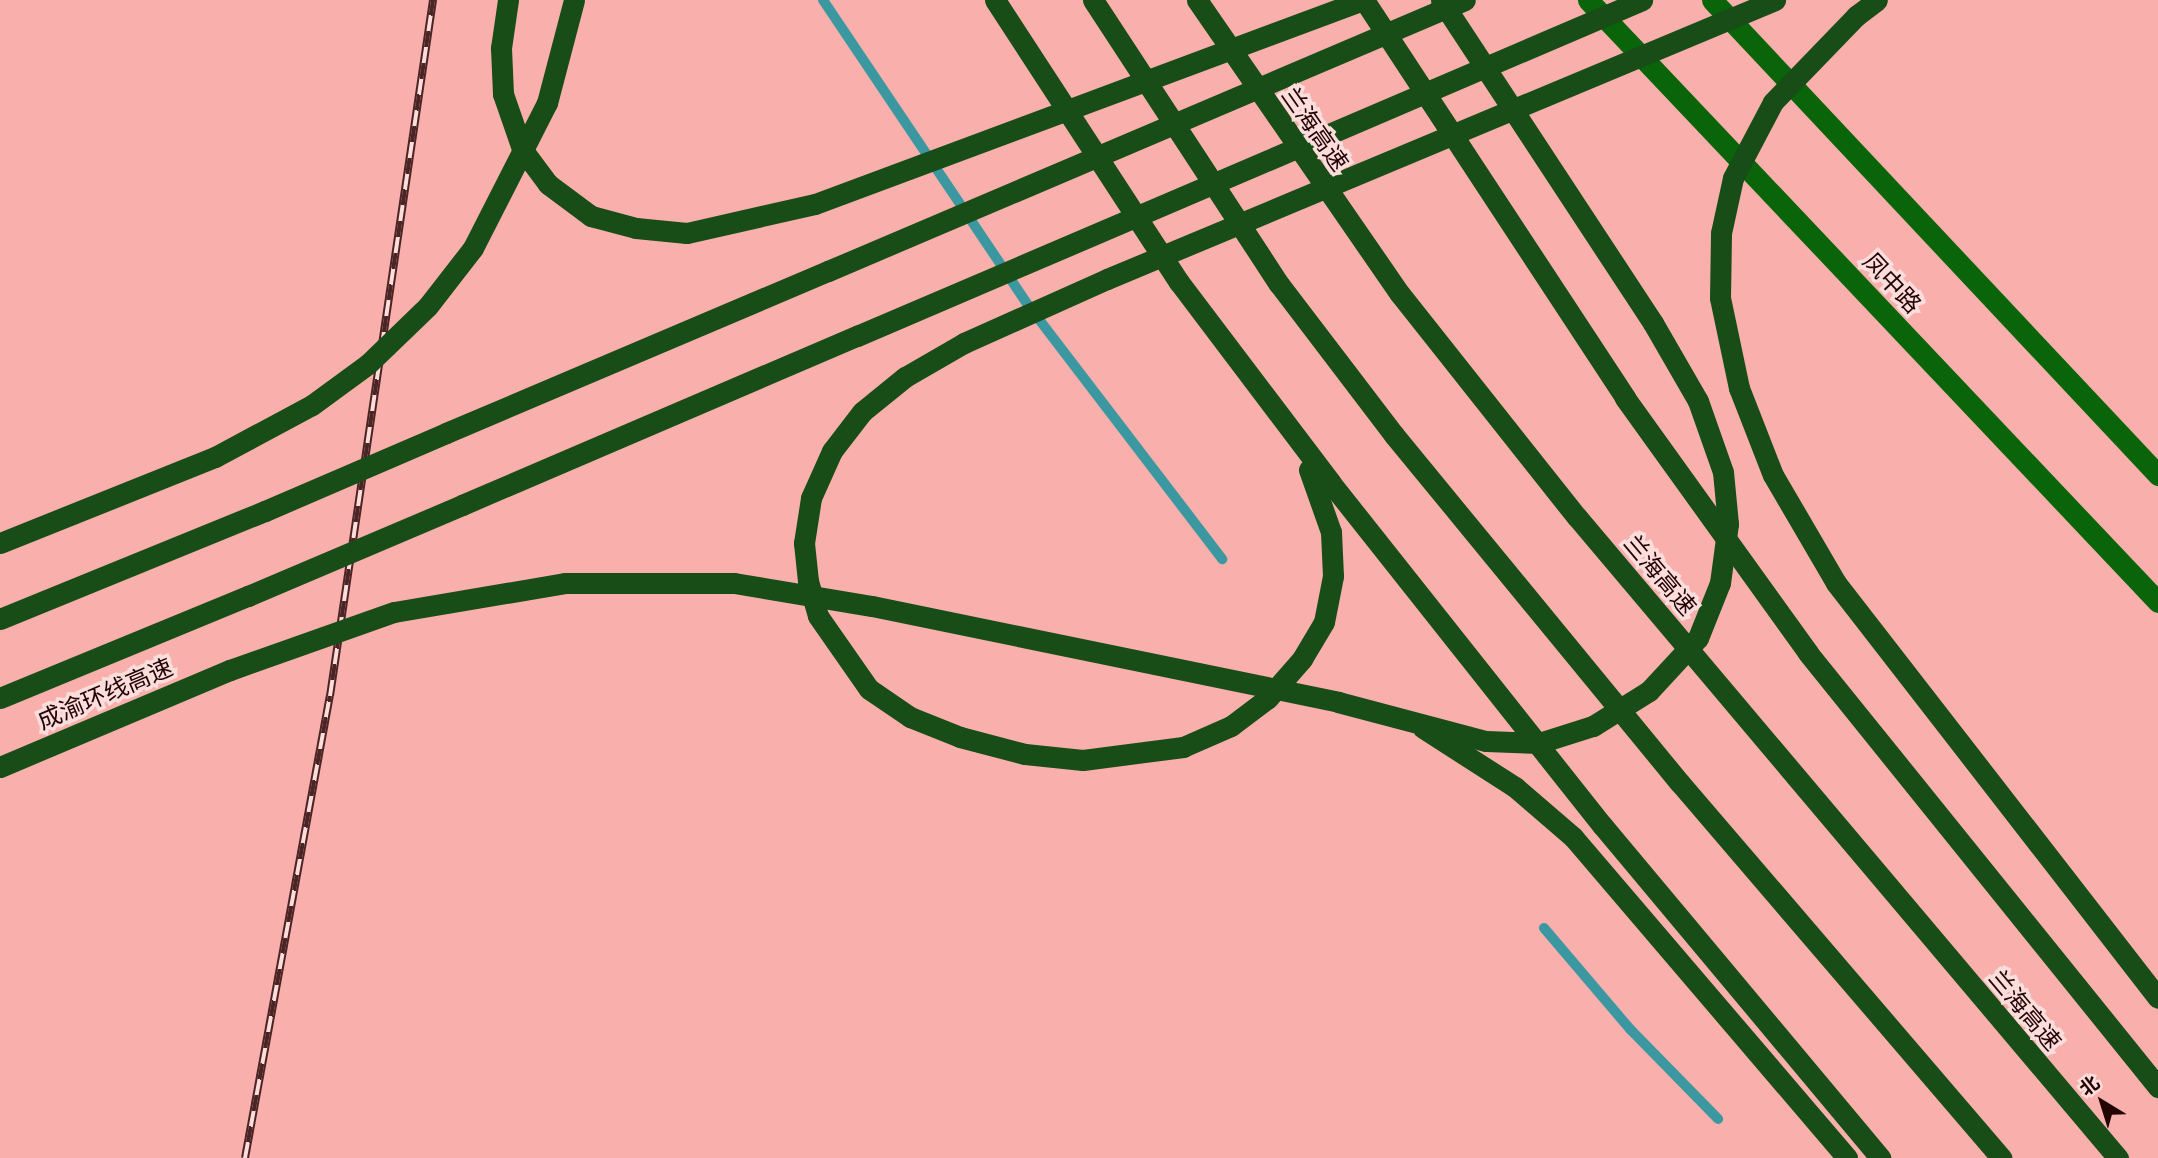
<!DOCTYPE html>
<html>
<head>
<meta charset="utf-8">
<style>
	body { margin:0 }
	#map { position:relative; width:2158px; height:1158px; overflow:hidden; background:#f9b0ac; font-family:"Public Sans","Noto Sans SC",sans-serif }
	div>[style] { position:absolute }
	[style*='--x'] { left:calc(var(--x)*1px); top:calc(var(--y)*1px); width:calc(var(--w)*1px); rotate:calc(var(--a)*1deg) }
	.stream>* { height:10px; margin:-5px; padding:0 5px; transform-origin:5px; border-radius:5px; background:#3c98a0 }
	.primary>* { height:21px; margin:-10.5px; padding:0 10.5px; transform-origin:10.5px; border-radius:10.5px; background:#0a640a }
	.highway>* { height:21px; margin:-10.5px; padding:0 10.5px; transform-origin:10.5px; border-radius:10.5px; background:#184d17 }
	.rail>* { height:8px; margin-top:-4px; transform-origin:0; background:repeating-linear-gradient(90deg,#fbdedc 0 16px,#4b2525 0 32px); box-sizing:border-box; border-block:2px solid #4b2525 }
	.highway-bridge>* { height:21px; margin:-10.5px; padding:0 10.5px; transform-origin:10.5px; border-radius:10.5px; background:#184d17 }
	span { translate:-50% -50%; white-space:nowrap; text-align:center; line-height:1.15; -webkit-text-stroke:7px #fbdedc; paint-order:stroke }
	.street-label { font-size:24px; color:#220405 }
	.north { position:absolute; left:2067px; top:1067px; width:70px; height:70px; -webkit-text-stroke:5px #fbdedc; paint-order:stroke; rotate:322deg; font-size:19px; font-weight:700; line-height:28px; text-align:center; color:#220405 }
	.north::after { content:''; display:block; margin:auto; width:24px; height:32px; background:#220405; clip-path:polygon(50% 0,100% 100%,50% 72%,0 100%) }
</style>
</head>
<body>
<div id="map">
	<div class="stream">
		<i style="--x:823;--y:0;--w:367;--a:56.1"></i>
		<i style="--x:1028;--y:305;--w:320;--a:52.6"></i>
		<i style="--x:1544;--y:928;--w:133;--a:49.6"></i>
		<i style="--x:1630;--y:1029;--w:126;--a:45.6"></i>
	</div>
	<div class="primary">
		<i style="--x:1588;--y:0;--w:829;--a:46.56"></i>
		<i style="--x:1712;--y:0;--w:652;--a:46.8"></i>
	</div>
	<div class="highway">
		<i style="--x:508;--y:0;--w:49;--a:98.3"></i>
		<i style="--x:501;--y:48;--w:46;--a:87.5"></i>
		<i style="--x:503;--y:94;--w:58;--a:70.9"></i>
		<i style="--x:522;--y:149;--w:44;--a:53.4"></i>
		<i style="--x:548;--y:184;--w:54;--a:36.7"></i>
		<i style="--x:591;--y:216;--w:47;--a:14.9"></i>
		<i style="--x:636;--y:228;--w:51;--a:5.6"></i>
		<i style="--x:995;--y:0;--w:337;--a:56.9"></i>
		<i style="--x:1179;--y:282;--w:251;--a:52.9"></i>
		<i style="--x:1330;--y:482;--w:438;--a:51.6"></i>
		<i style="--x:1602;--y:825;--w:434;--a:50.1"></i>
		<i style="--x:1093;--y:0;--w:339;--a:56.8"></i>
		<i style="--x:1279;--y:284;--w:190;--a:52.7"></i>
		<i style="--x:1394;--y:435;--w:450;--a:50.6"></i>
		<i style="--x:1680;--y:783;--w:494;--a:49.4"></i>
		<i style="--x:1197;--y:0;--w:357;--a:55.4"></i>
		<i style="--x:1400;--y:294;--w:285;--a:51.6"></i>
		<i style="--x:1577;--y:517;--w:839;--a:49.84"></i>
		<i style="--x:1364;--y:0;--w:476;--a:56.7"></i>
		<i style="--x:1625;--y:398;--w:314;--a:54.3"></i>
		<i style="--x:1808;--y:653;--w:558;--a:51.12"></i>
		<i style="--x:1856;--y:16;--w:26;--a:-37"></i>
		<i style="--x:1107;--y:279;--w:157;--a:155.9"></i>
		<i style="--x:964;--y:343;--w:68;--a:150"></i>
		<i style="--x:905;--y:377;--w:55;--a:140.9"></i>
		<i style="--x:862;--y:412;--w:49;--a:127.6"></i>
		<i style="--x:832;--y:451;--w:51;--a:114.1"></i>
		<i style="--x:811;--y:498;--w:46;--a:98.8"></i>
		<i style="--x:804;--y:543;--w:38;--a:84"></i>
		<i style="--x:808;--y:581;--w:36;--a:74"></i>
		<i style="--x:818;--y:616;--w:89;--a:55.1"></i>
		<i style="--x:869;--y:689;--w:50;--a:34.3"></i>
		<i style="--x:910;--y:717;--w:54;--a:21.8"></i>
		<i style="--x:960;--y:737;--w:67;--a:14.7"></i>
		<i style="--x:1025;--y:754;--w:58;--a:5.9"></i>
		<i style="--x:1083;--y:760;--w:101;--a:-7.4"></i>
		<i style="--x:1183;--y:747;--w:52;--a:-23.6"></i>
		<i style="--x:1231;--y:726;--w:46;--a:-37.1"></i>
		<i style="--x:1268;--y:698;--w:52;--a:-48.9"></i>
		<i style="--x:1302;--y:659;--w:43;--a:-59.3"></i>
		<i style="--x:1324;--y:622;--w:47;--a:-78.9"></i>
		<i style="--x:1333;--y:576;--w:44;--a:-92.6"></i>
		<i style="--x:1331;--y:532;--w:66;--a:-109.5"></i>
		<i style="--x:1739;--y:388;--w:93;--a:68.7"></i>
		<i style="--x:1773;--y:475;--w:125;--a:59.7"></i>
		<i style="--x:1836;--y:583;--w:525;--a:52.19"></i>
		<i style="--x:446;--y:433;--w:415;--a:-23"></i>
		<i style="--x:462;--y:505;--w:430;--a:-23.2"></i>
		<i style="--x:0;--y:543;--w:232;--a:-21.8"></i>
		<i style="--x:394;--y:612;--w:173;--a:-9.6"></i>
		<i style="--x:565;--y:583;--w:169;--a:0"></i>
		<i style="--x:0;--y:619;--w:286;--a:-22.2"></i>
		<i style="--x:0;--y:698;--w:268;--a:-22.4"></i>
		<i style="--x:1423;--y:728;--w:109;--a:32.7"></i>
		<i style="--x:1515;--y:787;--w:77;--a:40.8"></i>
		<i style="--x:1573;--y:837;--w:422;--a:49.5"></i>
		<i style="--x:0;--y:767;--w:250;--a:-22.9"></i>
	</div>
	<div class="rail">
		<i style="--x:245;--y:1158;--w:470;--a:-79.6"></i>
		<i style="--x:330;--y:696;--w:704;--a:-81.58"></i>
	</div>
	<div class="highway-bridge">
		<i style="--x:687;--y:233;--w:131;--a:-12.8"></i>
		<i style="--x:815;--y:204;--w:585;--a:-20.42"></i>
		<i style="--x:828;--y:271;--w:692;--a:-23.05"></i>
		<i style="--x:1107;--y:279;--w:724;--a:-22.67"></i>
		<i style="--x:857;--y:336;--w:854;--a:-23.17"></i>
		<i style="--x:1739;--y:388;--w:92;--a:-101.9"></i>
		<i style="--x:1720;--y:298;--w:65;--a:-89.1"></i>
		<i style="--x:1721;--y:233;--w:56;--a:-77.7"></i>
		<i style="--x:1733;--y:178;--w:86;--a:-62.2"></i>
		<i style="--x:1773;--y:102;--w:120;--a:-46"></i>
		<i style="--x:215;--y:457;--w:110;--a:-28.2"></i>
		<i style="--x:312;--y:405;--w:69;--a:-36.2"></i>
		<i style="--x:368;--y:364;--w:83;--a:-44"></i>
		<i style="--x:428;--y:306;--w:73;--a:-52.2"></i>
		<i style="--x:473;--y:248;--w:163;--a:-63"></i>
		<i style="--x:547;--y:103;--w:106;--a:-75.3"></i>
		<i style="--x:265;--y:511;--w:197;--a:-23.3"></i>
		<i style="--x:734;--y:583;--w:140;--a:9.5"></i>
		<i style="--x:872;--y:606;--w:476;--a:11.6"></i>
		<i style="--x:1338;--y:702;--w:153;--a:14.8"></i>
		<i style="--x:1486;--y:741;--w:53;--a:2.2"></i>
		<i style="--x:1539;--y:743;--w:57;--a:-17.5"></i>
		<i style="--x:1593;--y:726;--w:66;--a:-32"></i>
		<i style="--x:1649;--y:691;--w:72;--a:-47.2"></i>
		<i style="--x:1698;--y:638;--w:59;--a:-68.2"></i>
		<i style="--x:1720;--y:583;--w:60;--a:-82.3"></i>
		<i style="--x:1728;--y:524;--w:52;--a:-95.5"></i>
		<i style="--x:1723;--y:472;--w:75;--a:-109.4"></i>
		<i style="--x:1698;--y:401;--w:90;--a:-120"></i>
		<i style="--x:1653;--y:323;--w:386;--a:-123.3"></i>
		<i style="--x:248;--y:596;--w:233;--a:-23"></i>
		<i style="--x:230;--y:670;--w:174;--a:-19.5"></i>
	</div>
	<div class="street-label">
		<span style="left:1315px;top:129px;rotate:55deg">兰海高速</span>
		<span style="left:1892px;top:283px;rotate:47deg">凤中路</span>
		<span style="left:1660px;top:575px;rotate:50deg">兰海高速</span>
		<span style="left:105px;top:694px;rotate:-23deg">成渝环线高速</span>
		<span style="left:2025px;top:1010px;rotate:50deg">兰海高速</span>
	</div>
	<div class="north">北</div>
</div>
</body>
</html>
